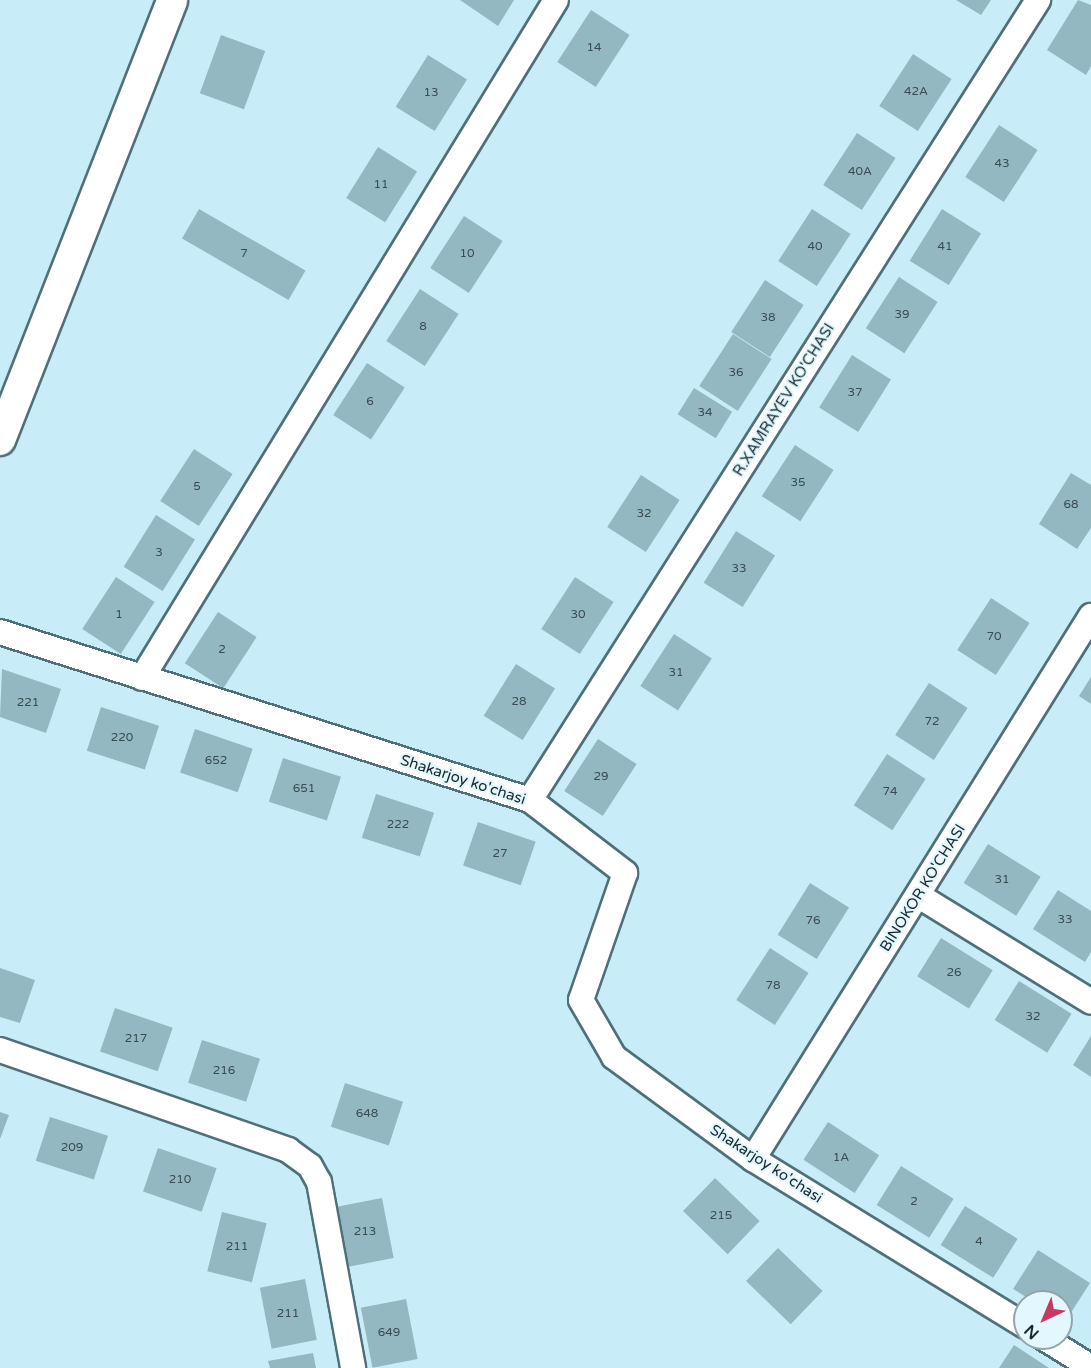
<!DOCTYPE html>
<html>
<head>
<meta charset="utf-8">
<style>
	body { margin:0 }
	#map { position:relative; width:1091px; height:1368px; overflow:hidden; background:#c9edf8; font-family:"Varela Round",sans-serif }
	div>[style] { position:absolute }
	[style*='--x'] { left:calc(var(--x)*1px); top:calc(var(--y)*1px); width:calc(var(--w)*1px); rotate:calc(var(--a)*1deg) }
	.building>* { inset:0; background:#94b8c2; transform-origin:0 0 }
	.roads { filter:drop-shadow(2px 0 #4f7079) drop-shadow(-2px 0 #4f7079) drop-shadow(0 2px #4f7079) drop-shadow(0 -2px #4f7079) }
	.minor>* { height:24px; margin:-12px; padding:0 12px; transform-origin:12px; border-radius:12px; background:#fff }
	.tertiary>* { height:30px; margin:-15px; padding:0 15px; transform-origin:15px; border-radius:15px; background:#fff }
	span { translate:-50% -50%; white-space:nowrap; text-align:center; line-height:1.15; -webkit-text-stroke:4.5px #e2f7fe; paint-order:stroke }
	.number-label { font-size:12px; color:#384c52 }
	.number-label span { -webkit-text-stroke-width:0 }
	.street-label { font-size:15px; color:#1a282c }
	.north { position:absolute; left:1013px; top:1290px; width:60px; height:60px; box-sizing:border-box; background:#e2f7fe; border:2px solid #92a4aa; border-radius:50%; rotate:224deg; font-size:16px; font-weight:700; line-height:24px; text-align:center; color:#1a282c }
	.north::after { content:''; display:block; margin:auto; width:21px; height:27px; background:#c73863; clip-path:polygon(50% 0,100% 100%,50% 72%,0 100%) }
</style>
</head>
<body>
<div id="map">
	<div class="building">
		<i style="clip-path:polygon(460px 0,514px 0,498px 26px)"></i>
		<i style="clip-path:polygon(956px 0,991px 0,981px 15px)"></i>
		<i style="clip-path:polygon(1078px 0,1091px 5px,1091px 66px,1086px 75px,1047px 50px)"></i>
		<i style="left:591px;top:10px;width:46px;height:62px;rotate:33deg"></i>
		<i style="left:221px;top:35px;width:47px;height:62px;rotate:20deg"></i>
		<i style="left:913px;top:54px;width:46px;height:62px;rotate:33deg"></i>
		<i style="left:428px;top:55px;width:46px;height:61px;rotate:32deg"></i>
		<i style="left:999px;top:125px;width:46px;height:62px;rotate:33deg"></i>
		<i style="left:857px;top:133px;width:46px;height:62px;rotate:33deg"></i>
		<i style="left:378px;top:147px;width:46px;height:60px;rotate:32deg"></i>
		<i style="left:199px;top:209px;width:123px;height:34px;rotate:30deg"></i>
		<i style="left:812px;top:209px;width:46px;height:62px;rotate:33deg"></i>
		<i style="left:942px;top:209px;width:46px;height:61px;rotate:32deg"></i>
		<i style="left:464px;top:216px;width:46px;height:62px;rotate:33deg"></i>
		<i style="left:899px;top:277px;width:46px;height:61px;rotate:33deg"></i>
		<i style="left:765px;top:280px;width:46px;height:62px;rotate:33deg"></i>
		<i style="left:420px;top:289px;width:46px;height:62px;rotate:33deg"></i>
		<i style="left:733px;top:334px;width:46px;height:62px;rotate:33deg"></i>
		<i style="left:852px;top:355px;width:46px;height:62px;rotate:32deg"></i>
		<i style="left:367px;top:363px;width:45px;height:62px;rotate:33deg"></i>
		<i style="left:694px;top:388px;width:45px;height:31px;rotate:32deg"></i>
		<i style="left:795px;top:445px;width:46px;height:61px;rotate:33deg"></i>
		<i style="left:194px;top:449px;width:46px;height:62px;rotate:33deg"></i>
		<i style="clip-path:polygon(1071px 473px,1091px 485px,1091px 528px,1077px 549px,1039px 524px)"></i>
		<i style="left:641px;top:475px;width:46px;height:62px;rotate:33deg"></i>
		<i style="left:156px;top:515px;width:46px;height:61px;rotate:32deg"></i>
		<i style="left:736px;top:531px;width:46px;height:61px;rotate:32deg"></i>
		<i style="left:116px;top:577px;width:46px;height:62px;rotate:33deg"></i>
		<i style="left:575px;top:577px;width:46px;height:62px;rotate:33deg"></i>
		<i style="left:991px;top:598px;width:46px;height:62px;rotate:33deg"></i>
		<i style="left:218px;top:612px;width:46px;height:61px;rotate:33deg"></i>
		<i style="left:674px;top:634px;width:45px;height:62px;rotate:33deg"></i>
		<i style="left:516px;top:664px;width:46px;height:61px;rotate:32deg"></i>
		<i style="clip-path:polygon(2px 669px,61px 689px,46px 733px,0 717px)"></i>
		<i style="clip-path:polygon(1091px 677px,1091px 704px,1079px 696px)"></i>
		<i style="left:929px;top:683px;width:46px;height:62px;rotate:33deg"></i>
		<i style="left:101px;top:707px;width:61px;height:46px;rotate:18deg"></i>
		<i style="left:195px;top:729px;width:61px;height:46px;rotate:19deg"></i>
		<i style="left:598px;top:739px;width:46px;height:62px;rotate:33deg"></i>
		<i style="left:887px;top:754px;width:46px;height:61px;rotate:33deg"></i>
		<i style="left:283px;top:758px;width:61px;height:46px;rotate:18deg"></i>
		<i style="left:376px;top:794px;width:61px;height:46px;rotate:18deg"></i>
		<i style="left:478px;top:822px;width:61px;height:46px;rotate:19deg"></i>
		<i style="left:988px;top:844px;width:62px;height:46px;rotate:32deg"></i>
		<i style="left:810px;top:883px;width:46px;height:61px;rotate:32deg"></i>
		<i style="clip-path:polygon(1058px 890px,1091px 911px,1091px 952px,1085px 962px,1033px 929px)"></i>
		<i style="left:941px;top:938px;width:61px;height:45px;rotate:32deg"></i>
		<i style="left:770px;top:948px;width:46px;height:62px;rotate:33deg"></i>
		<i style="clip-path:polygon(0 968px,35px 980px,20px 1023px,0 1017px)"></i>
		<i style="left:1019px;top:981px;width:62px;height:46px;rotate:32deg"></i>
		<i style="left:115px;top:1008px;width:61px;height:46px;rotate:19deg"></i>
		<i style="clip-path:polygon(1091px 1036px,1091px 1077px,1073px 1065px)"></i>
		<i style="left:202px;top:1040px;width:61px;height:45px;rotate:18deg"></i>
		<i style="left:345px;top:1083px;width:61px;height:46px;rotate:18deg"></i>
		<i style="clip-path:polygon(0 1112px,9px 1115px,0 1139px)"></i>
		<i style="left:50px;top:1117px;width:61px;height:46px;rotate:18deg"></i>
		<i style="left:828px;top:1122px;width:61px;height:45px;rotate:33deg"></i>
		<i style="left:158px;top:1148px;width:62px;height:46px;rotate:19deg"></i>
		<i style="left:901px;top:1166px;width:62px;height:46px;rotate:32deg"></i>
		<i style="left:715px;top:1178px;width:62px;height:46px;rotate:44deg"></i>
		<i style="left:382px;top:1198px;width:61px;height:46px;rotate:79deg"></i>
		<i style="left:965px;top:1206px;width:62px;height:46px;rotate:32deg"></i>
		<i style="left:222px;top:1212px;width:46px;height:61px;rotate:14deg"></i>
		<i style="left:778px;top:1248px;width:62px;height:46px;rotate:44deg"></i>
		<i style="clip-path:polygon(1038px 1250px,1090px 1283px,1065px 1322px,1061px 1302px,1034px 1302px,1013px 1289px)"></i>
		<i style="left:305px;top:1279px;width:62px;height:46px;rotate:79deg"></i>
		<i style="left:406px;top:1299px;width:61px;height:46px;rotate:79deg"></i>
		<i style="clip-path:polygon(1014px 1345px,1049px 1368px,999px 1368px)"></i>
		<i style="clip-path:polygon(313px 1353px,316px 1368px,270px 1368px,268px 1361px)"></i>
	</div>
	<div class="roads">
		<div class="minor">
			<i style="--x:0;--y:632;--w:556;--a:17.59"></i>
			<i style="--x:530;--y:800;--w:120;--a:37.5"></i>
			<i style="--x:625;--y:873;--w:134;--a:109.1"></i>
			<i style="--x:581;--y:1000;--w:66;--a:59.9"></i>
			<i style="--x:614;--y:1057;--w:172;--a:36.3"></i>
			<i style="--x:753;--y:1159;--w:319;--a:31.5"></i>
			<i style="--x:142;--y:678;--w:794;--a:-58.59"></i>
			<i style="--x:530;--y:800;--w:948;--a:-57.58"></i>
			<i style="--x:919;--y:896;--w:202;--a:31.6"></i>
			<i style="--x:0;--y:1050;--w:305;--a:19.1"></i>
			<i style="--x:288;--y:1150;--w:27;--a:36"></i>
			<i style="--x:310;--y:1166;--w:18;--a:61"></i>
			<i style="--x:319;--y:1182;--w:189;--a:79.6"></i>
			<i style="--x:753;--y:1159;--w:640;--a:-58.1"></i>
			<i style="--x:1044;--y:1338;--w:55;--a:31.7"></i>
		</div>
		<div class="tertiary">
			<i style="--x:0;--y:440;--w:472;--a:-68.6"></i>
		</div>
	</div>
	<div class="number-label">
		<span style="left:594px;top:48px">14</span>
		<span style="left:916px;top:92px">42A</span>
		<span style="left:431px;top:93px">13</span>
		<span style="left:1002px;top:164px">43</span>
		<span style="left:860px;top:172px">40A</span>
		<span style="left:381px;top:185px">11</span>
		<span style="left:815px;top:247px">40</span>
		<span style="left:945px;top:247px">41</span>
		<span style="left:244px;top:254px">7</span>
		<span style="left:467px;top:254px">10</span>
		<span style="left:902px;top:315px">39</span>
		<span style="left:768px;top:318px">38</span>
		<span style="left:423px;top:327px">8</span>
		<span style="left:736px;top:373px">36</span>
		<span style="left:855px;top:393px">37</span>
		<span style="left:370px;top:402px">6</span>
		<span style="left:705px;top:413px">34</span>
		<span style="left:798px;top:483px">35</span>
		<span style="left:197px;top:487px">5</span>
		<span style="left:1071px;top:505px">68</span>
		<span style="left:644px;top:514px">32</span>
		<span style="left:159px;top:553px">3</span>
		<span style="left:739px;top:569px">33</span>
		<span style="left:119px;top:615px">1</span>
		<span style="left:578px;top:615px">30</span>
		<span style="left:994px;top:637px">70</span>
		<span style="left:222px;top:650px">2</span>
		<span style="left:676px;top:673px">31</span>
		<span style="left:519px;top:702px">28</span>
		<span style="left:28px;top:703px">221</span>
		<span style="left:932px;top:722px">72</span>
		<span style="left:122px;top:738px">220</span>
		<span style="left:216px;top:761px">652</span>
		<span style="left:601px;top:777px">29</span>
		<span style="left:304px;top:789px">651</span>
		<span style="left:890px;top:792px">74</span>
		<span style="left:398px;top:825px">222</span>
		<span style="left:500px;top:854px">27</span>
		<span style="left:1002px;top:880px">31</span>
		<span style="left:1065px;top:920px">33</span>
		<span style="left:813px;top:921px">76</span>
		<span style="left:954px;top:973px">26</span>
		<span style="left:773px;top:986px">78</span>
		<span style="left:1033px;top:1017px">32</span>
		<span style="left:136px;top:1039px">217</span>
		<span style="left:224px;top:1071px">216</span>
		<span style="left:367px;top:1114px">648</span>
		<span style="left:72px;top:1148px">209</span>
		<span style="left:841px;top:1158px">1A</span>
		<span style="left:180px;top:1180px">210</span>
		<span style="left:914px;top:1202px">2</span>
		<span style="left:721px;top:1216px">215</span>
		<span style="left:365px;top:1232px">213</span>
		<span style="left:979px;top:1242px">4</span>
		<span style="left:237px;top:1247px">211</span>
		<span style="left:288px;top:1314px">211</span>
		<span style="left:389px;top:1333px">649</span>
	</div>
	<div class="street-label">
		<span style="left:784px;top:400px;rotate:-58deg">R.XAMRAYEV KO'CHASI</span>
		<span style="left:463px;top:780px;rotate:18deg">Shakarjoy ko'chasi</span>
		<span style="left:923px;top:888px;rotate:-58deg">BINOKOR KO'CHASI</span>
		<span style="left:766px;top:1164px;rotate:33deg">Shakarjoy ko'chasi</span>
	</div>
	<div class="north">N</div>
</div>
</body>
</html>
